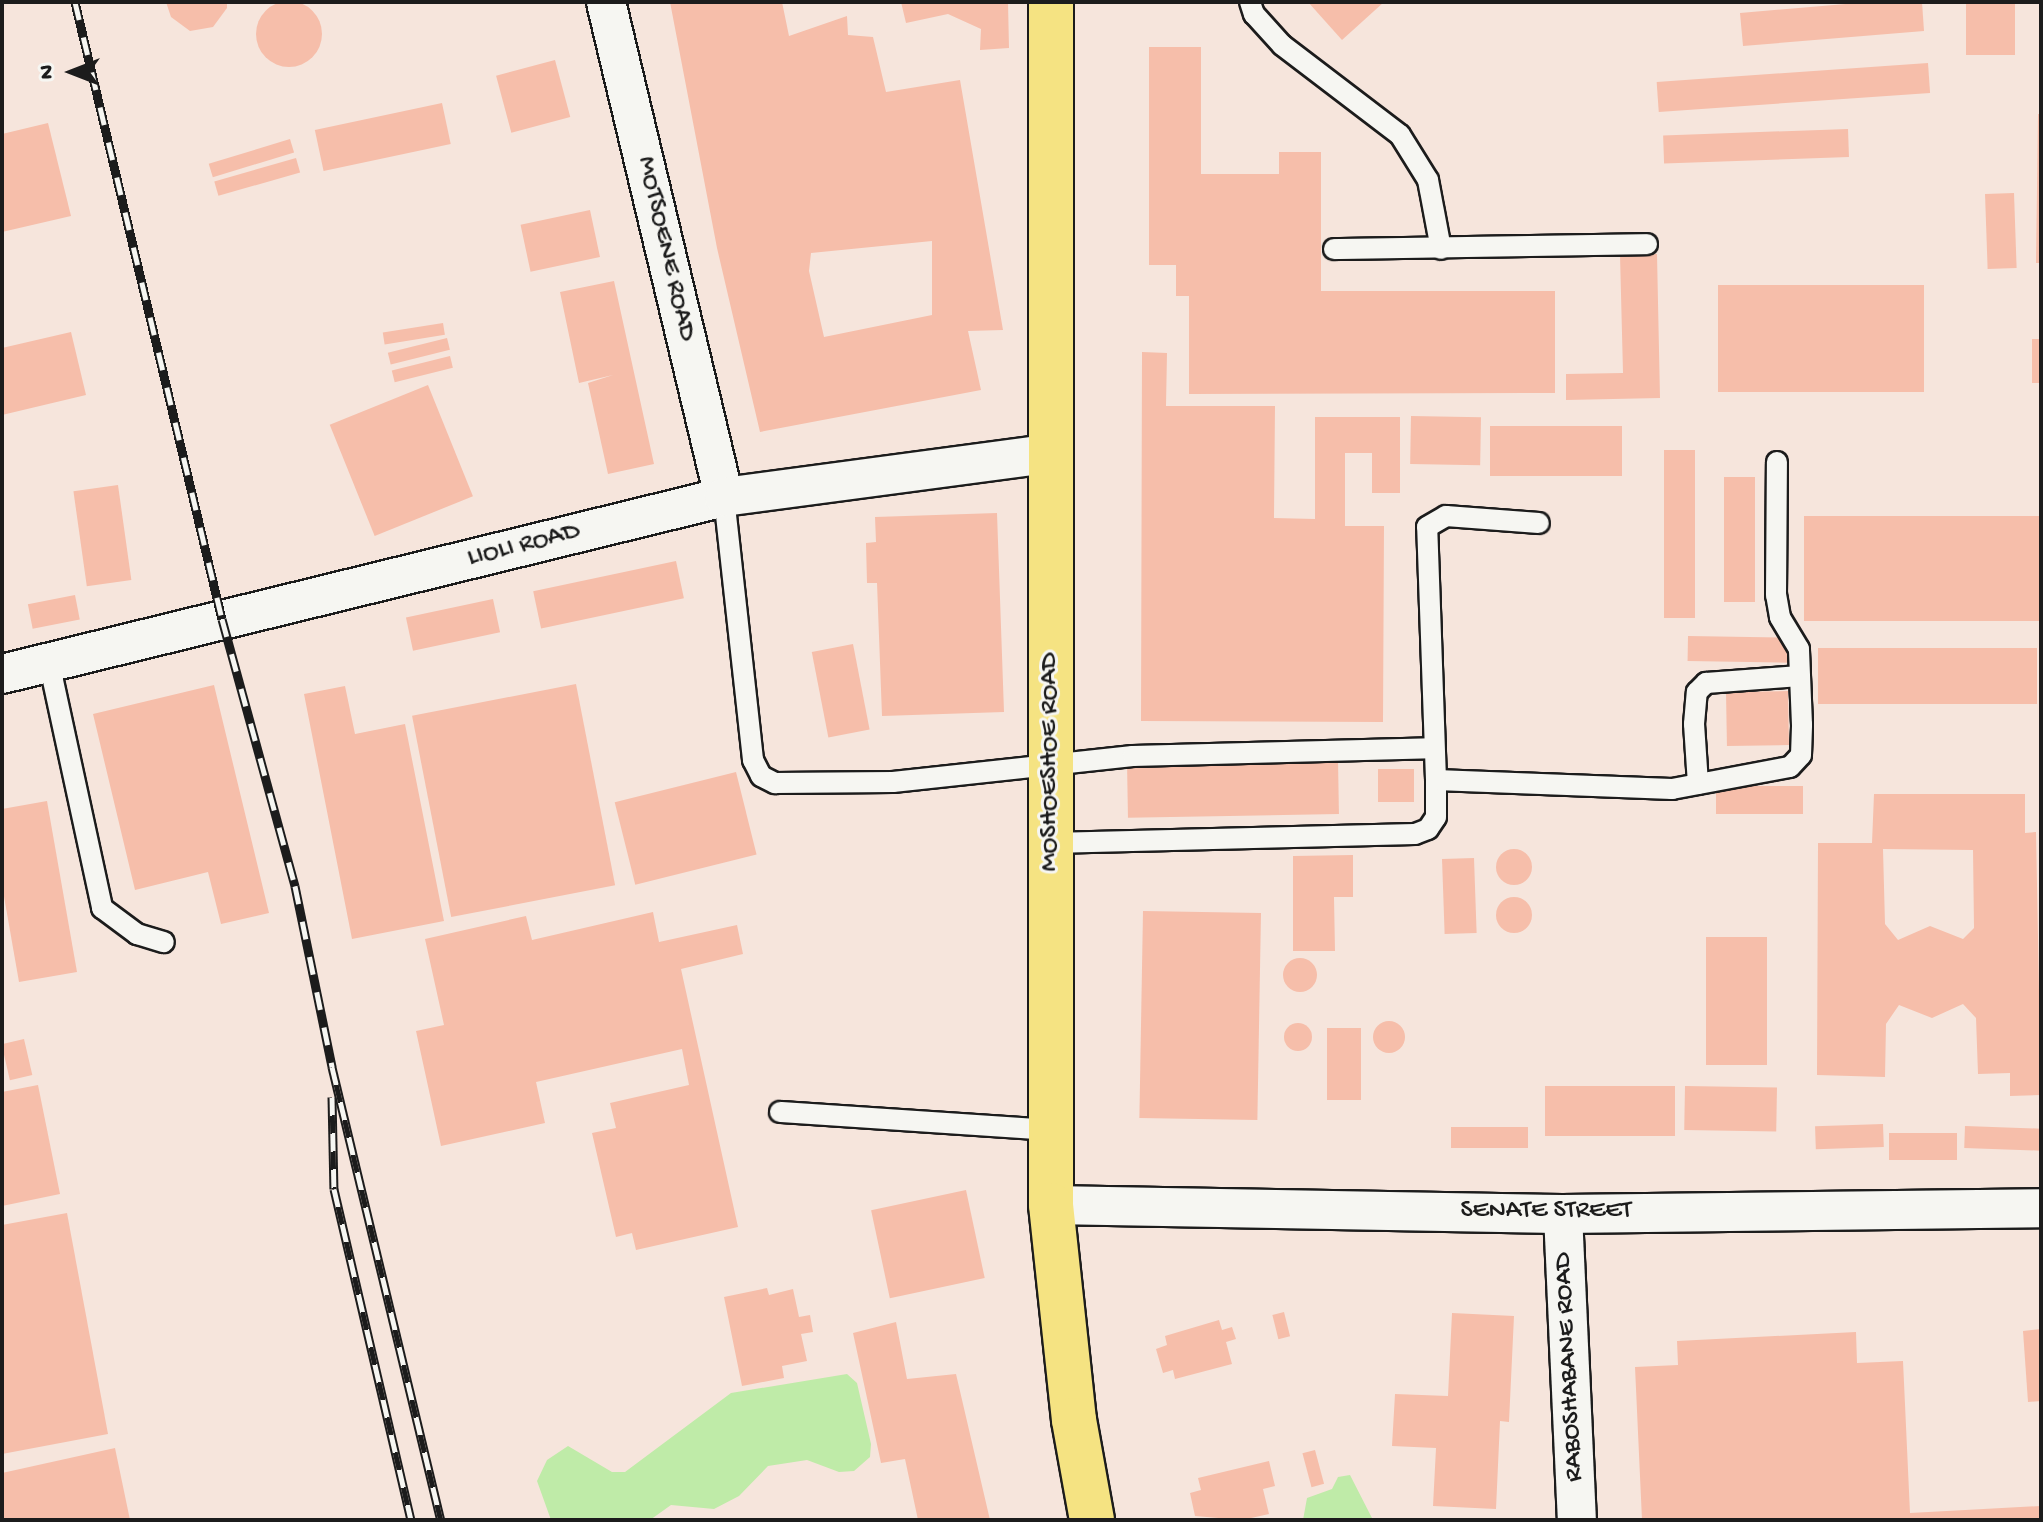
<!DOCTYPE html>
<html>
<head>
<meta charset="utf-8">
<style>
	body { margin:0 }
	#map { position:relative; width:2043px; height:1522px; overflow:hidden; background:#f6f6f2; font-family:"Gochi Hand",sans-serif }
	div>[style] { position:absolute }
	[style*='--x'] { left:calc(var(--x)*1px); top:calc(var(--y)*1px); width:calc(var(--w)*1px); rotate:calc(var(--a)*1deg) }
	.built>* { inset:0; background:#f6e5dc; transform-origin:0 0 }
	.green>* { inset:0; background:#bfeba8 }
	.building>* { inset:0; background:#f6beaa; transform-origin:0 0 }
	.round { border-radius:50% }
	.roads { filter:drop-shadow(2px 0 #1c1c1c) drop-shadow(-2px 0 #1c1c1c) drop-shadow(0 2px #1c1c1c) drop-shadow(0 -2px #1c1c1c) }
	.lane>* { height:20px; margin:-10px; padding:0 10px; transform-origin:10px; border-radius:10px; background:#f6f6f2 }
	.street>* { height:38px; margin:-19px; padding:0 19px; transform-origin:19px; border-radius:19px; background:#f6f6f2 }
	.primary>* { height:44px; margin:-22px; padding:0 22px; transform-origin:22px; border-radius:22px; background:#f5e382 }
	.rail>* { height:9px; margin-top:-4.5px; transform-origin:0; background:repeating-linear-gradient(90deg,#f6f6f2 0 18px,#1c1c1c 0 36px); box-sizing:border-box; border-block:2px solid #1c1c1c }
	span { translate:-50% -50%; white-space:nowrap; text-align:center; line-height:1.15; -webkit-text-stroke:6px #f6f6f2; paint-order:stroke }
	.street-label { font-size:26px; color:#1c1c1c }
	.frame { position:absolute; inset:0; border:4px solid #1c1c1c; pointer-events:none }
	.north { position:absolute; left:32px; top:32px; width:80px; height:80px; -webkit-text-stroke:6px #f6f6f2; paint-order:stroke; rotate:270deg; font-size:22px; font-weight:700; line-height:32px; text-align:center; color:#1c1c1c }
	.north::after { content:''; display:block; margin:auto; width:28px; height:36px; background:#1c1c1c; clip-path:polygon(50% 0,100% 100%,50% 72%,0 100%) }
</style>
</head>
<body>
<div id="map">
	<div class="built">
		<i style="left:2px;top:2px;width:2039px;height:1518px"></i>
	</div>
	<div class="green">
		<i style="clip-path:polygon(847px 1374px,857px 1383px,871px 1444px,870px 1457px,854px 1471px,839px 1472px,807px 1460px,768px 1466px,739px 1496px,714px 1509px,671px 1505px,650px 1520px,551px 1520px,537px 1481px,547px 1460px,568px 1446px,612px 1472px,625px 1472px,731px 1393px)"></i>
		<i style="clip-path:polygon(1350px 1475px,1373px 1520px,1303px 1520px,1307px 1498px,1332px 1489px,1338px 1477px)"></i>
	</div>
	<div class="building">
		<i class="round" style="left:256px;top:1px;width:66px;height:66px"></i>
		<i style="clip-path:polygon(166px 2px,227px 2px,227px 8px,213px 27px,190px 31px,171px 17px)"></i>
		<i style="clip-path:polygon(evenodd,670px 2px,782px 2px,789px 36px,847px 16px,848px 35px,873px 37px,886px 92px,960px 80px,1003px 330px,968px 331px,981px 390px,760px 432px,717px 248px,670px 2px,932px 241px,932px 315px,824px 337px,809px 271px,811px 253px,932px 241px)"></i>
		<i style="clip-path:polygon(901px 2px,1008px 2px,1009px 48px,980px 50px,981px 29px,948px 14px,906px 23px)"></i>
		<i style="clip-path:polygon(1308px 2px,1384px 2px,1342px 40px)"></i>
		<i style="clip-path:polygon(1869px 2px,1922px 2px,1924px 31px,1743px 46px,1740px 13px)"></i>
		<i style="left:1966px;top:2px;width:49px;height:53px"></i>
		<i style="clip-path:polygon(1149px 47px,1201px 47px,1201px 174px,1279px 174px,1279px 152px,1321px 152px,1321px 291px,1555px 291px,1555px 393px,1189px 394px,1189px 296px,1176px 296px,1176px 265px,1149px 265px)"></i>
		<i style="left:555px;top:60px;width:59px;height:61px;rotate:75deg"></i>
		<i style="left:1928px;top:63px;width:30px;height:272px;rotate:86deg"></i>
		<i style="left:442px;top:103px;width:42px;height:130px;rotate:78deg"></i>
		<i style="clip-path:polygon(2038px 114px,2041px 114px,2041px 263px,2036px 263px)"></i>
		<i style="clip-path:polygon(48px 123px,71px 216px,2px 232px,2px 134px)"></i>
		<i style="left:1848px;top:129px;width:28px;height:185px;rotate:88deg"></i>
		<i style="left:290px;top:139px;width:14px;height:85px;rotate:73deg"></i>
		<i style="left:296px;top:158px;width:15px;height:85px;rotate:74deg"></i>
		<i style="left:2014px;top:193px;width:75px;height:29px;rotate:88deg"></i>
		<i style="left:590px;top:210px;width:48px;height:71px;rotate:78deg"></i>
		<i style="clip-path:polygon(1657px 254px,1660px 398px,1566px 400px,1566px 374px,1623px 373px,1620px 255px)"></i>
		<i style="clip-path:polygon(614px 281px,654px 464px,608px 474px,588px 383px,613px 375px,579px 383px,560px 292px)"></i>
		<i style="left:1718px;top:285px;width:206px;height:107px"></i>
		<i style="left:443px;top:323px;width:12px;height:61px;rotate:81deg"></i>
		<i style="clip-path:polygon(71px 332px,86px 395px,2px 415px,2px 348px)"></i>
		<i style="left:447px;top:338px;width:12px;height:61px;rotate:76deg"></i>
		<i style="left:2032px;top:339px;width:9px;height:44px"></i>
		<i style="clip-path:polygon(1142px 352px,1167px 353px,1166px 406px,1275px 406px,1274px 518px,1315px 519px,1315px 417px,1400px 417px,1400px 493px,1372px 493px,1372px 453px,1345px 453px,1345px 526px,1384px 526px,1383px 722px,1141px 721px)"></i>
		<i style="left:450px;top:356px;width:12px;height:60px;rotate:76deg"></i>
		<i style="left:428px;top:385px;width:120px;height:106px;rotate:68deg"></i>
		<i style="left:1411px;top:416px;width:70px;height:48px;rotate:1deg"></i>
		<i style="left:1490px;top:426px;width:132px;height:50px"></i>
		<i style="left:1664px;top:450px;width:31px;height:168px"></i>
		<i style="left:1724px;top:477px;width:31px;height:125px"></i>
		<i style="left:118px;top:485px;width:96px;height:45px;rotate:82deg"></i>
		<i style="clip-path:polygon(997px 513px,1004px 712px,882px 716px,877px 583px,867px 583px,866px 543px,876px 542px,875px 517px)"></i>
		<i style="left:2041px;top:516px;width:105px;height:237px;rotate:90deg"></i>
		<i style="left:676px;top:561px;width:38px;height:146px;rotate:78deg"></i>
		<i style="left:75px;top:595px;width:25px;height:48px;rotate:79deg"></i>
		<i style="left:493px;top:599px;width:34px;height:89px;rotate:78deg"></i>
		<i style="left:1688px;top:636px;width:102px;height:25px;rotate:1deg"></i>
		<i style="left:853px;top:644px;width:87px;height:42px;rotate:79deg"></i>
		<i style="left:1818px;top:648px;width:219px;height:56px"></i>
		<i style="left:576px;top:684px;width:205px;height:167px;rotate:79deg"></i>
		<i style="clip-path:polygon(214px 685px,269px 913px,221px 924px,208px 872px,135px 890px,93px 714px)"></i>
		<i style="clip-path:polygon(345px 686px,355px 734px,405px 724px,444px 921px,352px 939px,304px 694px)"></i>
		<i style="left:1788px;top:691px;width:54px;height:62px;rotate:89deg"></i>
		<i style="left:1338px;top:760px;width:54px;height:211px;rotate:89deg"></i>
		<i style="left:1378px;top:769px;width:36px;height:33px"></i>
		<i style="left:736px;top:772px;width:85px;height:125px;rotate:76deg"></i>
		<i style="left:1716px;top:786px;width:87px;height:28px"></i>
		<i style="clip-path:polygon(evenodd,1874px 794px,2025px 794px,2025px 833px,2036px 832px,2041px 1095px,2010px 1096px,2010px 1073px,1978px 1074px,1976px 1018px,1963px 1004px,1932px 1018px,1899px 1005px,1886px 1024px,1885px 1077px,1817px 1075px,1818px 843px,1872px 843px,1874px 794px,1883px 849px,1973px 850px,1974px 928px,1963px 939px,1930px 926px,1898px 940px,1885px 924px,1883px 849px)"></i>
		<i style="clip-path:polygon(47px 801px,77px 972px,19px 982px,2px 885px,2px 809px)"></i>
		<i class="round" style="left:1496px;top:849px;width:36px;height:36px"></i>
		<i style="clip-path:polygon(1353px 855px,1353px 897px,1334px 897px,1335px 951px,1293px 951px,1293px 856px)"></i>
		<i style="left:1474px;top:858px;width:75px;height:32px;rotate:88deg"></i>
		<i class="round" style="left:1496px;top:897px;width:36px;height:36px"></i>
		<i style="left:1143px;top:911px;width:118px;height:207px;rotate:1deg"></i>
		<i style="clip-path:polygon(653px 912px,659px 942px,737px 925px,743px 954px,681px 969px,738px 1227px,636px 1250px,632px 1233px,616px 1237px,592px 1133px,616px 1128px,610px 1103px,689px 1085px,682px 1049px,536px 1082px,545px 1123px,441px 1146px,416px 1031px,444px 1025px,425px 939px,526px 916px,532px 940px)"></i>
		<i style="left:1706px;top:937px;width:61px;height:128px"></i>
		<i class="round" style="left:1283px;top:958px;width:34px;height:34px"></i>
		<i class="round" style="left:1373px;top:1021px;width:32px;height:32px"></i>
		<i class="round" style="left:1284px;top:1023px;width:28px;height:28px"></i>
		<i style="left:1327px;top:1028px;width:34px;height:72px"></i>
		<i style="left:24px;top:1039px;width:37px;height:23px;rotate:77deg"></i>
		<i style="clip-path:polygon(38px 1085px,60px 1194px,2px 1206px,2px 1092px)"></i>
		<i style="left:1545px;top:1086px;width:130px;height:50px"></i>
		<i style="left:1685px;top:1086px;width:92px;height:44px;rotate:1deg"></i>
		<i style="left:1883px;top:1124px;width:23px;height:68px;rotate:88deg"></i>
		<i style="left:1965px;top:1126px;width:76px;height:22px;rotate:2deg"></i>
		<i style="left:1451px;top:1127px;width:77px;height:21px"></i>
		<i style="left:1889px;top:1133px;width:68px;height:27px"></i>
		<i style="left:966px;top:1190px;width:90px;height:97px;rotate:78deg"></i>
		<i style="clip-path:polygon(67px 1213px,108px 1434px,2px 1454px,2px 1225px)"></i>
		<i style="clip-path:polygon(767px 1288px,769px 1295px,793px 1289px,799px 1317px,810px 1315px,813px 1332px,801px 1334px,807px 1361px,782px 1366px,784px 1378px,742px 1386px,724px 1297px)"></i>
		<i style="left:1284px;top:1312px;width:25px;height:12px;rotate:76deg"></i>
		<i style="clip-path:polygon(1452px 1313px,1514px 1316px,1509px 1422px,1500px 1421px,1496px 1509px,1433px 1506px,1436px 1448px,1392px 1446px,1395px 1394px,1448px 1396px)"></i>
		<i style="clip-path:polygon(1219px 1320px,1222px 1330px,1232px 1327px,1236px 1339px,1226px 1342px,1232px 1364px,1175px 1379px,1173px 1370px,1163px 1373px,1156px 1349px,1167px 1345px,1165px 1336px)"></i>
		<i style="clip-path:polygon(896px 1322px,907px 1379px,956px 1374px,990px 1520px,918px 1520px,905px 1459px,881px 1463px,853px 1333px)"></i>
		<i style="clip-path:polygon(2041px 1329px,2041px 1401px,2028px 1402px,2023px 1331px)"></i>
		<i style="clip-path:polygon(1856px 1332px,1857px 1363px,1903px 1361px,1910px 1513px,2041px 1506px,2041px 1520px,1642px 1520px,1635px 1367px,1678px 1365px,1677px 1341px)"></i>
		<i style="clip-path:polygon(115px 1448px,130px 1520px,2px 1520px,2px 1473px)"></i>
		<i style="left:1315px;top:1450px;width:35px;height:13px;rotate:75deg"></i>
		<i style="clip-path:polygon(1269px 1461px,1275px 1486px,1263px 1489px,1269px 1514px,1242px 1520px,1195px 1516px,1190px 1493px,1201px 1490px,1198px 1478px)"></i>
	</div>
	<div class="roads">
		<div class="lane">
			<i style="--x:1250;--y:2;--w:13;--a:72"></i>
			<i style="--x:1254;--y:14;--w:42;--a:47.9"></i>
			<i style="--x:1282;--y:45;--w:148;--a:37.3"></i>
			<i style="--x:1400;--y:135;--w:53;--a:58.1"></i>
			<i style="--x:1428;--y:180;--w:70;--a:79.3"></i>
			<i style="--x:1334;--y:249;--w:313;--a:-0.9"></i>
			<i style="--x:724;--y:497;--w:265;--a:83.7"></i>
			<i style="--x:753;--y:760;--w:18;--a:63"></i>
			<i style="--x:761;--y:776;--w:16;--a:27"></i>
			<i style="--x:775;--y:783;--w:118;--a:-0.5"></i>
			<i style="--x:893;--y:782;--w:241;--a:-6.2"></i>
			<i style="--x:1133;--y:756;--w:298;--a:-1.5"></i>
			<i style="--x:49;--y:662;--w:252;--a:77.8"></i>
			<i style="--x:102;--y:908;--w:44;--a:36.6"></i>
			<i style="--x:137;--y:934;--w:28;--a:17"></i>
			<i style="--x:1436;--y:780;--w:236;--a:2.2"></i>
			<i style="--x:1672;--y:789;--w:120;--a:-10.6"></i>
			<i style="--x:1790;--y:767;--w:16;--a:-47"></i>
			<i style="--x:1801;--y:755;--w:30;--a:-88"></i>
			<i style="--x:1802;--y:725;--w:76;--a:-92.3"></i>
			<i style="--x:1799;--y:649;--w:37;--a:-121"></i>
			<i style="--x:1780;--y:617;--w:22;--a:-100"></i>
			<i style="--x:1776;--y:595;--w:133;--a:-89.6"></i>
			<i style="--x:1698;--y:784;--w:60;--a:-93.8"></i>
			<i style="--x:1694;--y:724;--w:32;--a:-85"></i>
			<i style="--x:1697;--y:692;--w:13;--a:-45"></i>
			<i style="--x:1706;--y:683;--w:94;--a:-4.3"></i>
			<i style="--x:1051;--y:843;--w:364;--a:-1.4"></i>
			<i style="--x:1415;--y:834;--w:14;--a:-21"></i>
			<i style="--x:1428;--y:829;--w:14;--a:-56"></i>
			<i style="--x:1436;--y:817;--w:37;--a:-90"></i>
			<i style="--x:1436;--y:780;--w:253;--a:-92"></i>
			<i style="--x:1427;--y:527;--w:22;--a:-30"></i>
			<i style="--x:1446;--y:516;--w:93;--a:4.3"></i>
			<i style="--x:780;--y:1112;--w:273;--a:3.8"></i>
		</div>
		<div class="street">
			<i style="--x:606;--y:2;--w:509;--a:76.59"></i>
			<i style="--x:2;--y:674;--w:743;--a:-13.77"></i>
			<i style="--x:724;--y:497;--w:332;--a:-7.6"></i>
			<i style="--x:1051;--y:1205;--w:512;--a:1.01"></i>
			<i style="--x:1563;--y:1214;--w:478;--a:-0.7"></i>
			<i style="--x:1563;--y:1214;--w:306;--a:87.4"></i>
		</div>
		<div class="primary">
			<i style="--x:1051;--y:2;--w:1203;--a:90"></i>
			<i style="--x:1051;--y:1205;--w:216;--a:83.9"></i>
			<i style="--x:1074;--y:1420;--w:102;--a:79.8"></i>
		</div>
	</div>
	<div class="rail">
		<i style="--x:75;--y:2;--w:634;--a:76.6"></i>
		<i style="--x:222;--y:619;--w:277;--a:74.7"></i>
		<i style="--x:295;--y:886;--w:185;--a:78.4"></i>
		<i style="--x:332;--y:1067;--w:466;--a:76.5"></i>
		<i style="--x:332;--y:1097;--w:92;--a:88.8"></i>
		<i style="--x:334;--y:1189;--w:340;--a:76.9"></i>
	</div>
	<div class="street-label">
		<span style="left:665px;top:249px;rotate:77deg">MOTSOENE ROAD</span>
		<span style="left:524px;top:546px;rotate:-14deg">LIOLI ROAD</span>
		<span style="left:1051px;top:762px;rotate:-90deg">MOSHOESHOE ROAD</span>
		<span style="left:1546px;top:1212px">SENATE STREET</span>
		<span style="left:1570px;top:1367px;rotate:-93deg">RABOSHABANE ROAD</span>
	</div>
	<div class="frame"></div>
	<div class="north">N</div>
</div>
</body>
</html>
